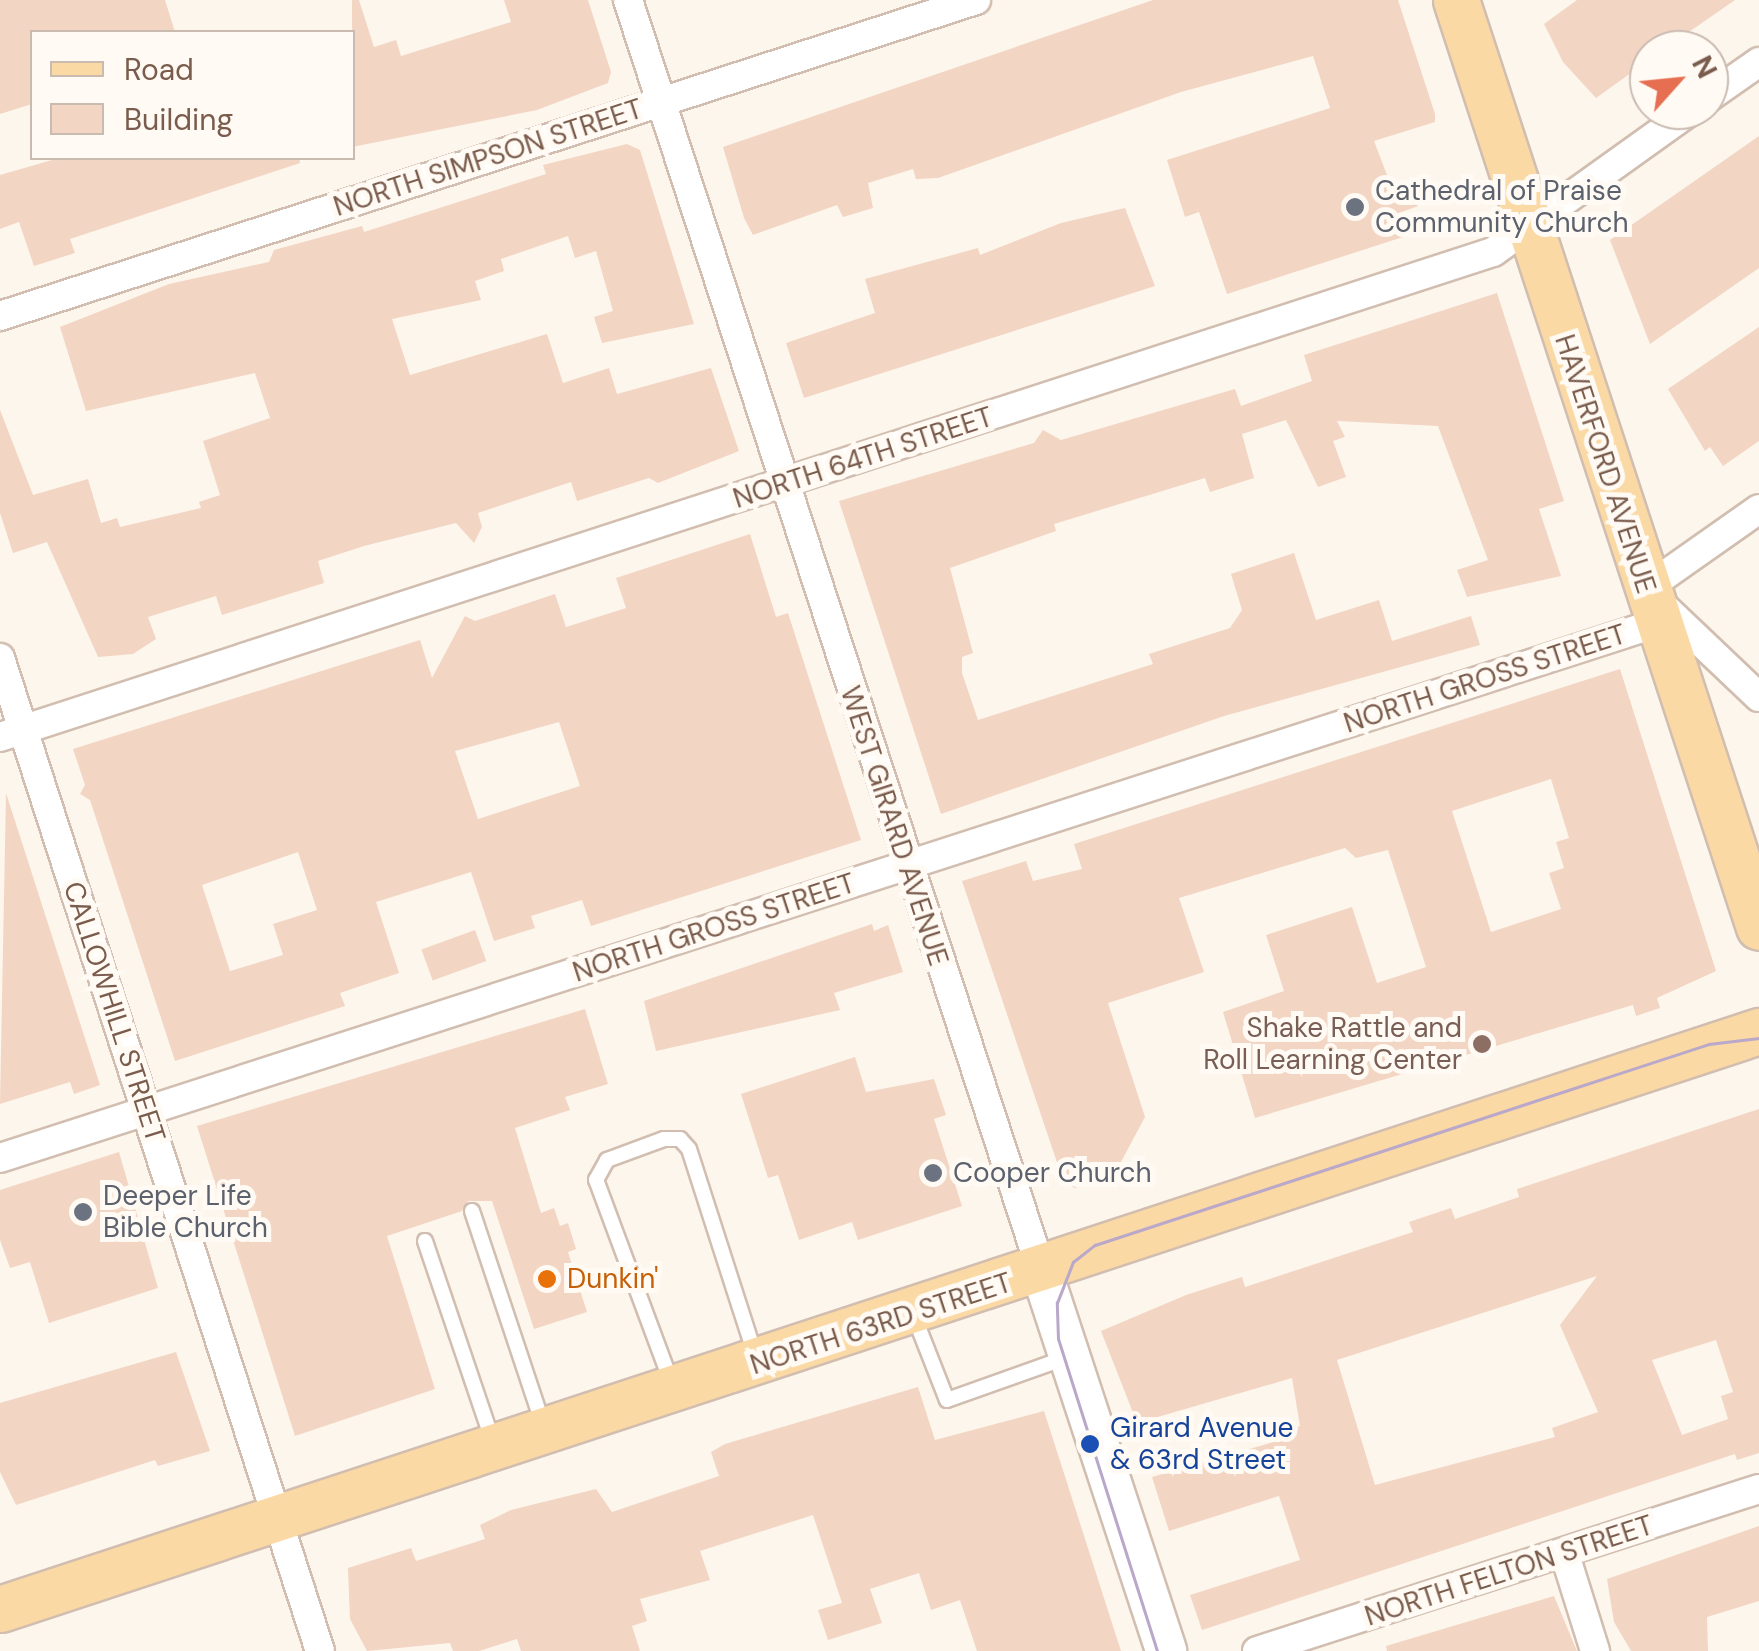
<!DOCTYPE html>
<html>
<head>
<meta charset="utf-8">
<style>
	body { margin:0 }
	#map { position:relative; width:1759px; height:1651px; overflow:hidden; background:#fdf6ec; font-family:"DM Sans",sans-serif }
	div>[style] { position:absolute }
	[style*='--x'] { left:calc(var(--x)*1px); top:calc(var(--y)*1px); width:calc(var(--w)*1px); rotate:calc(var(--a)*1deg) }
	.building>* { inset:0; background:#f3d5c3; transform-origin:0 0 }
	.roads { filter:drop-shadow(2px 0 #d1beb0) drop-shadow(-2px 0 #d1beb0) drop-shadow(0 2px #d1beb0) drop-shadow(0 -2px #d1beb0) }
	.lane>* { height:14px; margin:-7px; padding:0 7px; transform-origin:7px; border-radius:7px; background:#fff }
	.street>* { height:28px; margin:-14px; padding:0 14px; transform-origin:14px; border-radius:14px; background:#fff }
	.secondary>* { height:40px; margin:-20px; padding:0 20px; transform-origin:20px; border-radius:20px; background:#fff }
	.primary>* { height:45px; margin:-22.5px; padding:0 22.5px; transform-origin:22.5px; border-radius:22.5px; background:#fbd9a5 }
	.tram>* { height:2.5px; margin:-1.25px; padding:0 1.25px; transform-origin:1.25px; border-radius:1.25px; background:#b9a8c9 }
	.dots>* { width:28px; height:28px; translate:-50% -50%; box-sizing:border-box; border:5px solid #fffaf3; border-radius:50% }
	span { translate:-50% -50%; white-space:nowrap; text-align:center; line-height:1.15; -webkit-text-stroke:10px #fffaf3; paint-order:stroke }
	.street-label { font-size:28px; color:#7a5c4d }
	.worship-label { font-size:28px; color:#5b616d }
	.left { translate:0 -50%; text-align:left }
	.education-label { font-size:28px; color:#785e54 }
	.right { translate:-100% -50%; text-align:right }
	.food-label { font-size:28px; color:#c56008 }
	.transit-label { font-size:28px; color:#164399 }
	.legend { position:absolute; left:30px; top:30px; width:325px; height:130px; box-sizing:border-box; background:#fffaf3; border:2px solid #cabbb1; margin:0; padding:12px 18px; list-style:none; font-size:30px; color:#7a5c4d }
	.legend li { display:flex; align-items:center; gap:20px; height:50px }
	.legend b { width:50px; border:2px solid #cabbb1 }
	.north { position:absolute; left:1629px; top:30px; width:100px; height:100px; box-sizing:border-box; background:#fffaf3; border:2px solid #cabbb1; border-radius:50%; rotate:63deg; font-size:28px; font-weight:700; line-height:40px; text-align:center; color:#7a5c4d }
	.north::after { content:''; display:block; margin:auto; width:35px; height:45px; background:#e76f51; clip-path:polygon(50% 0,100% 100%,50% 72%,0 100%) }
</style>
</head>
<body>
<div id="map">
	<div class="building">
		<i style="clip-path:polygon(0 0,165px 0,175px 32px,32px 32px,32px 104px,0 114px)"></i>
		<i style="clip-path:polygon(352px 0,359px 0,374px 47px,396px 40px,401px 56px,511px 22px,504px 0,588px 0,611px 72px,608px 83px,537px 110px,352px 147px)"></i>
		<i style="clip-path:polygon(1153px 0,1398px 0,1435px 114px,1435px 122px,1374px 141px,1392px 188px,1409px 183px,1418px 206px,1399px 213px,1406px 236px,1227px 294px,1199px 212px,1185px 217px,1167px 160px,1330px 108px,1313px 56px,1181px 92px,938px 178px,916px 179px,913px 169px,868px 183px,873px 208px,843px 217px,837px 205px,753px 235px,744px 218px,723px 147px)"></i>
		<i style="clip-path:polygon(1577px 0,1735px 0,1663px 50px,1649px 50px,1649px 60px,1596px 98px,1563px 62px,1544px 24px)"></i>
		<i style="clip-path:polygon(1759px 136px,1759px 268px,1650px 344px,1610px 240px)"></i>
		<i style="clip-path:polygon(627px 144px,640px 150px,694px 324px,602px 343px,594px 317px,613px 311px,596px 251px,575px 258px,568px 236px,501px 259px,504px 271px,475px 281px,481px 300px,392px 319px,410px 375px,547px 334px,563px 383px,609px 368px,617px 394px,711px 368px,739px 451px,658px 483px,649px 478px,577px 501px,571px 482px,478px 513px,482px 527px,474px 543px,456px 523px,364px 546px,318px 561px,324px 583px,222px 615px,216px 596px,148px 617px,156px 639px,133px 654px,98px 657px,47px 542px,13px 553px,0 513px,0 410px,33px 495px,88px 479px,101px 523px,117px 518px,120px 527px,201px 508px,199px 502px,220px 495px,203px 441px,270px 418px,255px 373px,86px 411px,60px 327px,169px 284px,269px 262px,274px 250px,362px 226px,364px 232px,546px 174px,543px 165px)"></i>
		<i style="clip-path:polygon(59px 158px,299px 158px,300px 163px,70px 239px,75px 253px,34px 266px,19px 222px,0 229px,0 175px)"></i>
		<i style="clip-path:polygon(1125px 208px,1155px 286px,804px 398px,786px 343px,875px 313px,865px 279px,978px 248px,980px 255px,1061px 223px)"></i>
		<i style="clip-path:polygon(1497px 293px,1564px 501px,1539px 509px,1561px 576px,1467px 597px,1457px 570px,1488px 560px,1438px 426px,1337px 421px,1345px 437px,1333px 441px,1346px 477px,1318px 487px,1286px 420px,1242px 434px,1254px 478px,1210px 492px,1205px 478px,1054px 524px,1056px 531px,950px 568px,973px 653px,962px 657px,962px 673px,978px 720px,1153px 664px,1149px 654px,1230px 628px,1242px 610px,1231px 574px,1294px 553px,1316px 620px,1379px 600px,1392px 641px,1471px 616px,1480px 645px,1224px 716px,941px 814px,839px 501px,1034px 443px,1043px 430px,1061px 440px,1235px 389px,1241px 406px,1312px 381px,1304px 355px)"></i>
		<i style="clip-path:polygon(1759px 327px,1759px 441px,1723px 466px,1710px 447px,1705px 451px,1668px 389px)"></i>
		<i style="clip-path:polygon(evenodd,750px 534px,776px 617px,788px 613px,861px 840px,591px 926px,582px 900px,531px 916px,535px 928px,494px 941px,471px 872px,376px 902px,399px 973px,340px 993px,345px 1006px,175px 1061px,90px 800px,80px 794px,85px 785px,73px 749px,420px 640px,432px 678px,465px 616px,475px 621px,555px 594px,566px 627px,626px 608px,616px 578px,750px 534px,559px 722px,580px 786px,478px 819px,455px 751px,559px 722px,750px 534px,298px 852px,317px 910px,273px 924px,283px 955px,230px 971px,202px 885px,298px 852px)"></i>
		<i style="clip-path:polygon(evenodd,1620px 669px,1716px 971px,1657px 998px,1660px 1008px,1636px 1016px,1633px 1005px,1255px 1118px,1223px 1012px,1284px 991px,1266px 935px,1352px 907px,1377px 983px,1426px 967px,1388px 850px,1356px 858px,1345px 848px,1179px 898px,1204px 972px,1108px 1003px,1145px 1117px,1114px 1175px,1075px 1188px,1064px 1183px,962px 881px,1026px 861px,1033px 881px,1082px 869px,1074px 844px,1620px 669px,1551px 779px,1569px 838px,1556px 842px,1564px 868px,1549px 873px,1561px 909px,1491px 932px,1452px 811px,1551px 779px)"></i>
		<i style="clip-path:polygon(6px 793px,100px 1085px,74px 1094px,70px 1082px,0 1104px)"></i>
		<i style="clip-path:polygon(872px 924px,874px 931px,888px 925px,903px 972px,834px 993px,840px 1010px,656px 1051px,644px 1001px)"></i>
		<i style="left:475px;top:930px;width:33px;height:57px;rotate:70deg"></i>
		<i style="clip-path:polygon(585px 1009px,608px 1084px,565px 1097px,570px 1110px,515px 1128px,541px 1213px,554px 1208px,560px 1226px,568px 1223px,576px 1249px,568px 1252px,587px 1312px,534px 1329px,492px 1201px,468px 1201px,462px 1211px,387px 1236px,435px 1389px,295px 1436px,197px 1126px)"></i>
		<i style="clip-path:polygon(855px 1057px,866px 1092px,934px 1079px,946px 1115px,934px 1119px,962px 1206px,858px 1240px,852px 1222px,799px 1240px,778px 1175px,768px 1178px,741px 1094px)"></i>
		<i style="clip-path:polygon(evenodd,1759px 1109px,1759px 1453px,1737px 1460px,1735px 1454px,1202px 1630px,1190px 1595px,1300px 1560px,1279px 1496px,1169px 1531px,1152px 1477px,1291px 1437px,1288px 1430px,1300px 1426px,1292px 1378px,1137px 1423px,1101px 1331px,1186px 1295px,1242px 1277px,1245px 1287px,1413px 1232px,1409px 1222px,1451px 1208px,1455px 1219px,1519px 1197px,1517px 1189px,1759px 1109px,1597px 1276px,1560px 1325px,1598px 1412px,1552px 1428px,1555px 1437px,1375px 1485px,1337px 1360px,1597px 1276px,1759px 1109px,1716px 1340px,1733px 1392px,1721px 1396px,1728px 1419px,1682px 1435px,1652px 1360px,1716px 1340px)"></i>
		<i style="clip-path:polygon(119px 1152px,158px 1288px,49px 1323px,30px 1262px,10px 1268px,0 1240px,0 1190px)"></i>
		<i style="clip-path:polygon(176px 1352px,210px 1451px,158px 1466px,155px 1460px,16px 1505px,0 1472px,0 1403px)"></i>
		<i style="clip-path:polygon(918px 1387px,935px 1440px,1044px 1411px,1121px 1651px,977px 1651px,960px 1600px,931px 1610px,919px 1573px,870px 1589px,882px 1623px,828px 1640px,818px 1610px,842px 1603px,813px 1515px,700px 1551px,710px 1580px,640px 1599px,647px 1621px,632px 1626px,640px 1651px,521px 1651px,517px 1639px,479px 1651px,453px 1651px,450px 1643px,367px 1651px,350px 1619px,348px 1568px,411px 1548px,416px 1561px,485px 1539px,480px 1525px,511px 1510px,596px 1489px,612px 1512px,719px 1476px,711px 1452px,725px 1444px)"></i>
		<i style="clip-path:polygon(1759px 1526px,1759px 1601px,1707px 1617px,1708px 1651px,1631px 1651px,1614px 1622px,1607px 1579px)"></i>
		<i style="clip-path:polygon(1554px 1596px,1577px 1651px,1387px 1651px,1386px 1646px)"></i>
	</div>
	<div class="roads">
		<div class="lane">
			<i style="--x:472;--y:1211;--w:225;--a:71.6"></i>
			<i style="--x:425;--y:1241;--w:209;--a:71.3"></i>
			<i style="--x:914;--y:1316;--w:90;--a:68.6"></i>
			<i style="--x:947;--y:1400;--w:128;--a:-19.6"></i>
			<i style="--x:672;--y:1384;--w:218;--a:-110.4"></i>
			<i style="--x:596;--y:1180;--w:23;--a:-61"></i>
			<i style="--x:607;--y:1160;--w:61;--a:-20.2"></i>
			<i style="--x:664;--y:1139;--w:16;--a:0"></i>
			<i style="--x:680;--y:1139;--w:13;--a:48"></i>
			<i style="--x:689;--y:1149;--w:215;--a:72.2"></i>
		</div>
		<div class="street">
			<i style="--x:628;--y:0;--w:1339;--a:71.98"></i>
			<i style="--x:1709;--y:97;--w:61;--a:-35"></i>
			<i style="--x:0;--y:316;--w:1026;--a:-17.94"></i>
			<i style="--x:1759;--y:509;--w:139;--a:144.9"></i>
			<i style="--x:1645;--y:589;--w:157;--a:43.5"></i>
			<i style="--x:0;--y:658;--w:1043;--a:72.14"></i>
			<i style="--x:0;--y:737;--w:1570;--a:-18"></i>
			<i style="--x:1493;--y:252;--w:244;--a:-35.6"></i>
			<i style="--x:0;--y:1158;--w:1741;--a:-17.89"></i>
			<i style="--x:1565;--y:1555;--w:101;--a:72.6"></i>
			<i style="--x:1257;--y:1651;--w:527;--a:-17.89"></i>
		</div>
		<div class="secondary">
			<i style="--x:1042;--y:1273;--w:398;--a:71.8"></i>
		</div>
		<div class="primary">
			<i style="--x:1456;--y:0;--w:975;--a:71.9"></i>
			<i style="--x:0;--y:1609;--w:1852;--a:-18.19"></i>
		</div>
	</div>
	<div class="tram">
		<i style="--x:1157;--y:1651;--w:327;--a:-107.6"></i>
		<i style="--x:1058;--y:1339;--w:36;--a:-92"></i>
		<i style="--x:1057;--y:1303;--w:44;--a:-68.7"></i>
		<i style="--x:1073;--y:1262;--w:28;--a:-38"></i>
		<i style="--x:1095;--y:1245;--w:646;--a:-18.13"></i>
		<i style="--x:1709;--y:1044;--w:50;--a:-6.8"></i>
	</div>
	<div class="dots">
		<i style="left:1355px;top:207px;background:#6b7280"></i>
		<i style="left:1482px;top:1044px;background:#8d6e63"></i>
		<i style="left:933px;top:1173px;background:#6b7280"></i>
		<i style="left:83px;top:1212px;background:#6b7280"></i>
		<i style="left:547px;top:1279px;background:#e8710a"></i>
		<i style="left:1090px;top:1444px;background:#1a4fb4"></i>
	</div>
	<div class="street-label">
		<span style="left:488px;top:158px;rotate:-18deg">NORTH SIMPSON STREET</span>
		<span style="left:863px;top:458px;rotate:-18deg">NORTH 64TH STREET</span>
		<span style="left:1605px;top:464px;rotate:72deg">HAVERFORD AVENUE</span>
		<span style="left:1485px;top:679px;rotate:-18deg">NORTH GROSS STREET</span>
		<span style="left:894px;top:826px;rotate:72deg">WEST GIRARD AVENUE</span>
		<span style="left:714px;top:928px;rotate:-18deg">NORTH GROSS STREET</span>
		<span style="left:114px;top:1012px;rotate:72deg">CALLOWHILL STREET</span>
		<span style="left:881px;top:1324px;rotate:-18deg">NORTH 63RD STREET</span>
		<span style="left:1509px;top:1571px;rotate:-18deg">NORTH FELTON STREET</span>
	</div>
	<div class="worship-label">
		<span class="left" style="left:1375px;top:207px">Cathedral of Praise<br>Community Church</span>
		<span class="left" style="left:953px;top:1173px">Cooper Church</span>
		<span class="left" style="left:103px;top:1212px">Deeper Life<br>Bible Church</span>
	</div>
	<div class="education-label">
		<span class="right" style="left:1462px;top:1044px">Shake Rattle and<br>Roll Learning Center</span>
	</div>
	<div class="food-label">
		<span class="left" style="left:567px;top:1279px">Dunkin'</span>
	</div>
	<div class="transit-label">
		<span class="left" style="left:1110px;top:1444px">Girard Avenue<br>&amp; 63rd Street</span>
	</div>
	<ul class="legend">
	<li><b style="height:12px;background:#fbd9a5"></b>Road</li>
	<li><b style="height:28px;background:#f3d5c3"></b>Building</li>
	</ul>
	<div class="north">N</div>
</div>
</body>
</html>
